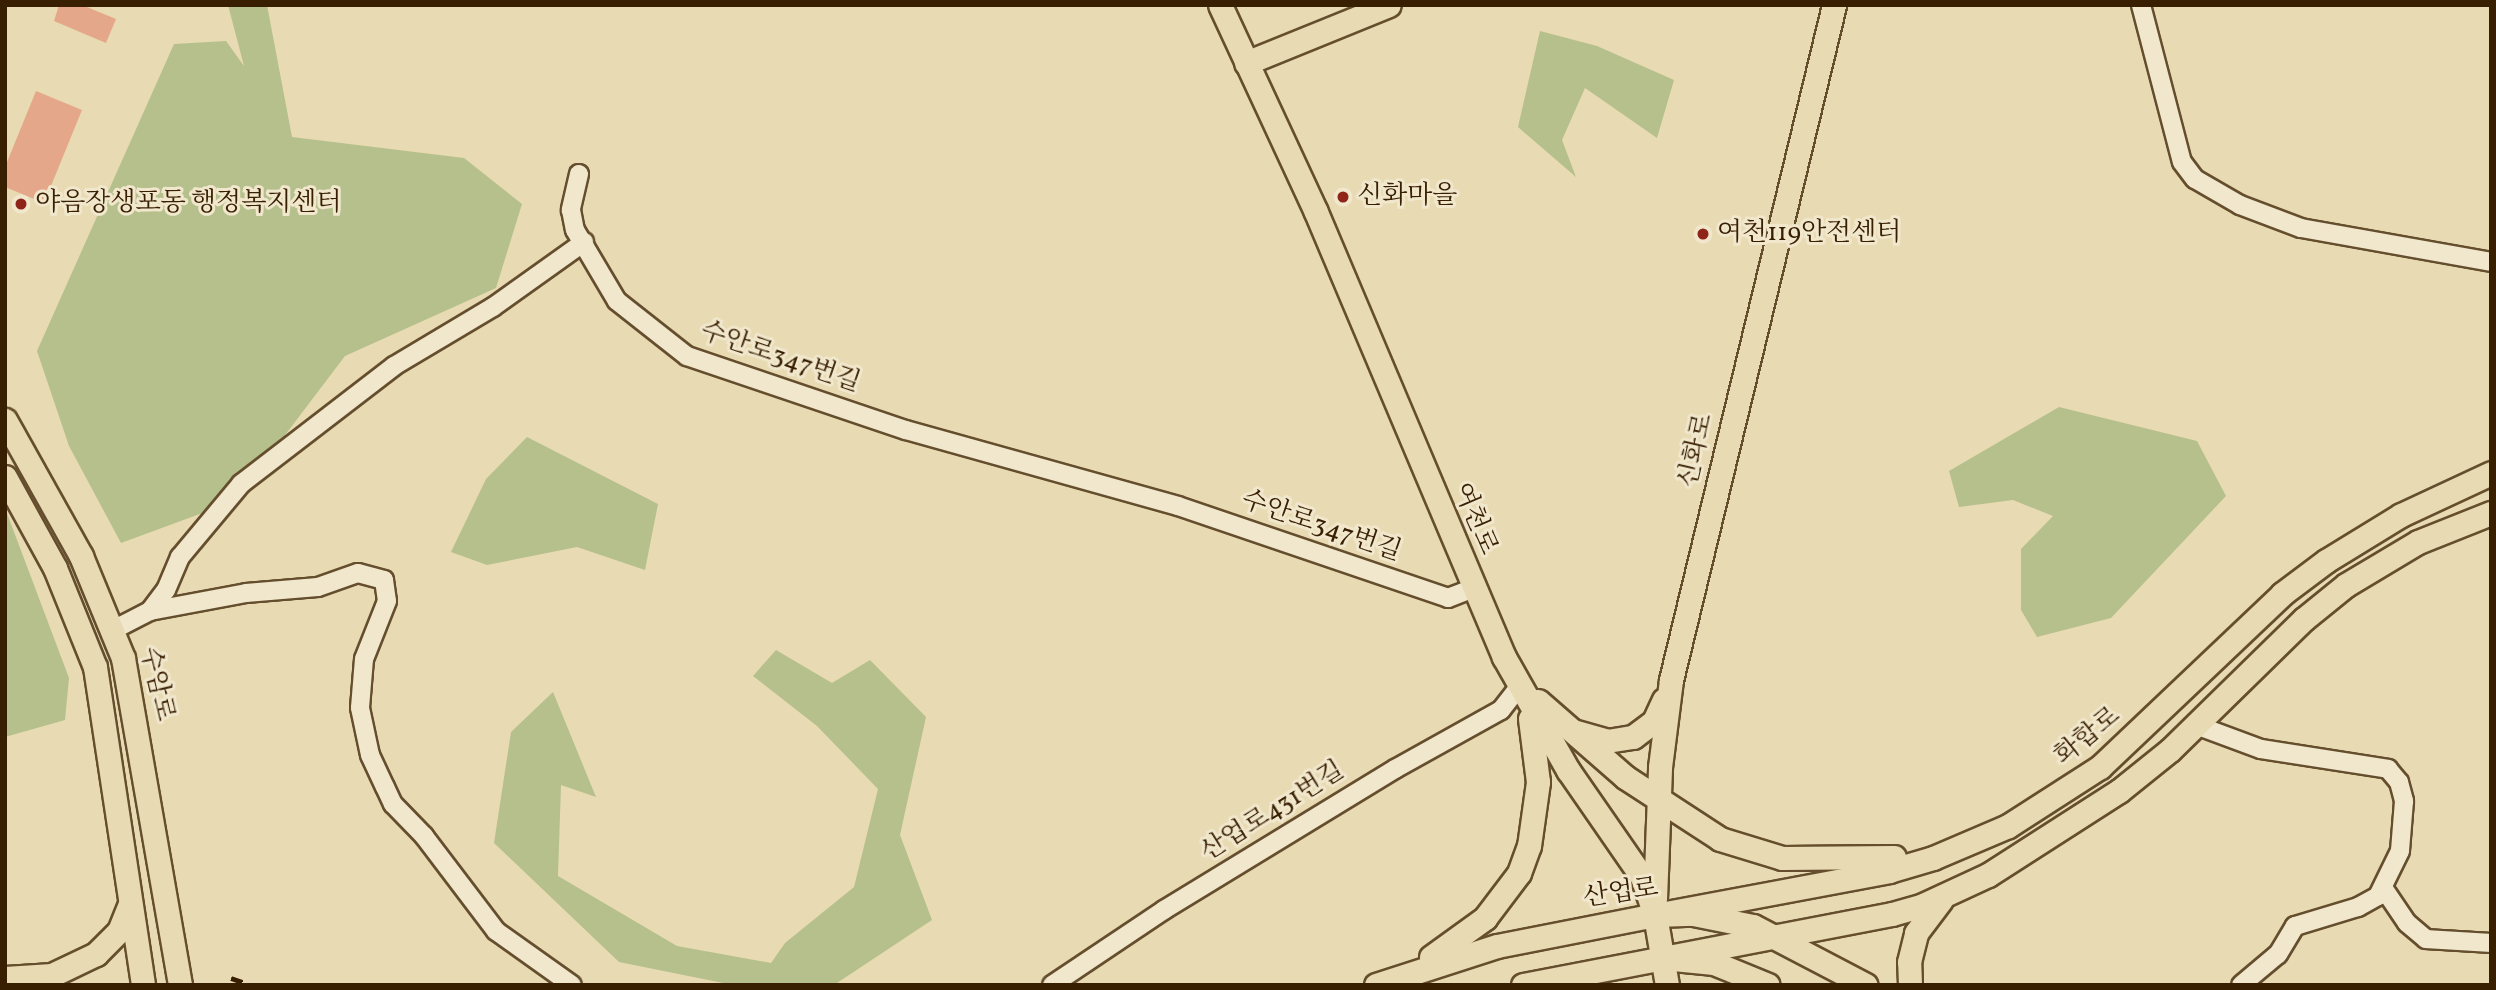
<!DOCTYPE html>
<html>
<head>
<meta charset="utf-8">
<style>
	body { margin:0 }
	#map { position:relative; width:2496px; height:990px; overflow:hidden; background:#e8dab2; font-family:Vollkorn,"Noto Serif KR",serif }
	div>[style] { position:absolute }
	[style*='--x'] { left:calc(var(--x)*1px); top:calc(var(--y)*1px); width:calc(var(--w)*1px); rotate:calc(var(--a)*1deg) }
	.green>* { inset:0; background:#b6c08c }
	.building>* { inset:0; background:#e5a78a }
	.roads { filter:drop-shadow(2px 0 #654e2d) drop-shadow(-2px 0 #654e2d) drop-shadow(0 2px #654e2d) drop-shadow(0 -2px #654e2d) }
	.minor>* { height:18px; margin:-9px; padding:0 9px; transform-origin:9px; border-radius:9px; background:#f0e7cd }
	.major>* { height:23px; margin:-11.5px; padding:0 11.5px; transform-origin:11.5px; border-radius:11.5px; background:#e8dab2 }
	.rail>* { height:5px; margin-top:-2.5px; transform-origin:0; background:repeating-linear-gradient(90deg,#391f01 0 12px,transparent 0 24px) }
	.dots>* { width:19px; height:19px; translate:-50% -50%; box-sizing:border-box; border:4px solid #f0e7cd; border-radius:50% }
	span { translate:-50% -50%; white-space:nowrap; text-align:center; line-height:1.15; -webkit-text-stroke:6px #f0e7cd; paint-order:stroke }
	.poi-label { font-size:26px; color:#391f01 }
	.left { translate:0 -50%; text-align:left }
	.street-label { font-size:26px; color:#391f01 }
	.frame { position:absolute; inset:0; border:7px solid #391f01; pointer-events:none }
</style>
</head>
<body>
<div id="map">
	<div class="green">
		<i style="clip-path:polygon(228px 5px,267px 5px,292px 137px,464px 158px,522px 204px,496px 288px,345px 356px,235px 501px,121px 543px,69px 446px,37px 351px,174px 44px,226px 41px,244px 66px)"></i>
		<i style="clip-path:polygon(1540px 31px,1597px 46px,1674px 80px,1657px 138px,1585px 88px,1562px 140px,1576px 177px,1518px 127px)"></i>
		<i style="clip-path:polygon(2059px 407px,2197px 441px,2226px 496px,2111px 618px,2037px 637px,2021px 610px,2021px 549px,2053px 516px,2013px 500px,1959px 507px,1949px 471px)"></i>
		<i style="clip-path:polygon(527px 437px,658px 504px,645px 570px,577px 547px,487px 565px,451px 552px,486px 479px)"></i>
		<i style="clip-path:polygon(5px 508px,69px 678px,65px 720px,5px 737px)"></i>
		<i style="clip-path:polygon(776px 650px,832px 683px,870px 660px,926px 717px,900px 835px,932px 920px,834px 985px,733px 985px,619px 962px,494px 843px,511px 732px,553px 692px,596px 797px,561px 785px,558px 876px,677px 946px,771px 963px,785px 943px,854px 887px,878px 789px,817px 726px,753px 676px)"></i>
	</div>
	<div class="building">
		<i style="clip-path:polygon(59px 5px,82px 5px,116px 19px,106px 43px,54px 21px)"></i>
		<i style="clip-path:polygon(36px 91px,82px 110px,44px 203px,5px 187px,5px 167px)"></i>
	</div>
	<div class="roads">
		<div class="minor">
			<i style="--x:2141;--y:5;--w:162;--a:75.4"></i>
			<i style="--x:2182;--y:162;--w:21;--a:53"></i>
			<i style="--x:2195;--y:179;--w:52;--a:30"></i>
			<i style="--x:2240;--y:205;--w:65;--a:20.7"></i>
			<i style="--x:2301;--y:228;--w:193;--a:10.1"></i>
			<i style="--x:579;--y:174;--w:37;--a:103"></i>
			<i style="--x:571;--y:210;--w:20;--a:79"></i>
			<i style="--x:575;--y:230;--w:82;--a:59.4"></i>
			<i style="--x:617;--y:301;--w:89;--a:38.2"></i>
			<i style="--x:687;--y:356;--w:231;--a:18.7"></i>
			<i style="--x:906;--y:430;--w:282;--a:15.6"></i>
			<i style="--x:1178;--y:506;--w:285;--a:18.8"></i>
			<i style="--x:1448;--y:598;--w:28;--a:-21"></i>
			<i style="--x:150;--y:611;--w:98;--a:-10.6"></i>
			<i style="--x:246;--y:593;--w:72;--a:-4.8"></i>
			<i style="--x:318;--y:587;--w:42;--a:-19.3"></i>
			<i style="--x:358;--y:573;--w:27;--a:15"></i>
			<i style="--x:384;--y:580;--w:21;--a:82"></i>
			<i style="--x:387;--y:601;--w:62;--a:111.6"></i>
			<i style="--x:364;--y:659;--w:49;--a:94.7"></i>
			<i style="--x:360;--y:708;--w:48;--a:78"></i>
			<i style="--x:370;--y:755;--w:35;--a:65"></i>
			<i style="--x:385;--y:787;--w:19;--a:65"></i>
			<i style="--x:393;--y:804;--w:45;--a:45.9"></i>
			<i style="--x:424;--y:836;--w:119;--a:52.8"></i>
			<i style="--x:496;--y:931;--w:93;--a:35.4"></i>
			<i style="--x:113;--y:630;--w:42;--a:-27.2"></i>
			<i style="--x:150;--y:611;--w:26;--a:-53"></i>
			<i style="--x:166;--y:590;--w:36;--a:-67"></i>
			<i style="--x:180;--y:557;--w:95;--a:-50.1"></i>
			<i style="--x:241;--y:484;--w:193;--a:-37.6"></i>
			<i style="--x:394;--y:366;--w:115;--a:-30.8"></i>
			<i style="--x:493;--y:307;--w:112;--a:-35.5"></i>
			<i style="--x:2196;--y:725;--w:69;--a:20.3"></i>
			<i style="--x:2261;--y:749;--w:129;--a:8.9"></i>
			<i style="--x:2388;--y:769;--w:17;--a:50"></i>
			<i style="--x:2399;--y:782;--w:20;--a:75"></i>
			<i style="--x:2404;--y:801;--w:50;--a:94.6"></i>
			<i style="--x:2400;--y:851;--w:50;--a:116.1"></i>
			<i style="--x:2378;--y:896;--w:23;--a:151"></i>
			<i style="--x:2358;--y:907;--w:66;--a:163.2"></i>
			<i style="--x:2295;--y:926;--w:33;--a:121"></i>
			<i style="--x:2278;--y:954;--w:48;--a:140"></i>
			<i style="--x:2384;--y:889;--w:41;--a:55.9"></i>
			<i style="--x:2407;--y:923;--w:25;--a:40"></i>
			<i style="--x:2426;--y:939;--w:65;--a:3.5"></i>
			<i style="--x:1052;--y:985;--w:135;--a:-33.8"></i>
			<i style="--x:1164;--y:910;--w:271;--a:-31.4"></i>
			<i style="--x:1395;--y:769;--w:121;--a:-29.1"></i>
			<i style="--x:1501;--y:710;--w:31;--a:-52"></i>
		</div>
		<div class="major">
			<i style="--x:1220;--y:5;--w:228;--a:65.1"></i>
			<i style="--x:1316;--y:212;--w:483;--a:67.1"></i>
			<i style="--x:1504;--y:657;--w:130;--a:60.5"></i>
			<i style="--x:1568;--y:770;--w:130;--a:55.3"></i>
			<i style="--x:1642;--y:877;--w:40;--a:71.1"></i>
			<i style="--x:1655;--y:915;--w:71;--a:80.3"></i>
			<i style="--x:1246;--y:63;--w:154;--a:-22.1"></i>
			<i style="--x:5;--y:420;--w:156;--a:60.8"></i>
			<i style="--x:81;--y:556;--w:110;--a:67.6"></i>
			<i style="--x:123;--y:658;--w:332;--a:80.1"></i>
			<i style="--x:5;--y:477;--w:104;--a:61.2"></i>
			<i style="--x:55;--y:568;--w:107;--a:68"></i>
			<i style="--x:95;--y:667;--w:322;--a:81.4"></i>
			<i style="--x:1538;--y:701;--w:116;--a:41.1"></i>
			<i style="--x:1625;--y:777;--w:113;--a:33.1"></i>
			<i style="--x:1720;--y:839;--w:65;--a:17"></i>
			<i style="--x:1782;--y:858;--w:112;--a:-0.5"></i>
			<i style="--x:1573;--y:731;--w:35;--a:16"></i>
			<i style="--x:1607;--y:741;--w:26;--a:-9"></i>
			<i style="--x:1633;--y:737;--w:26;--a:-37"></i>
			<i style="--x:1654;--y:721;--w:23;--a:-65"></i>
			<i style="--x:1655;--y:899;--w:132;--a:-87.8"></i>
			<i style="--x:1660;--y:767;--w:88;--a:-82.8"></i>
			<i style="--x:1671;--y:680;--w:694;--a:-76.42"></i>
			<i style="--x:1655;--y:915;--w:238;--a:-10.6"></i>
			<i style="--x:1889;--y:871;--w:46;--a:-16.5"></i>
			<i style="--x:1933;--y:858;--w:82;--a:-23.1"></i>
			<i style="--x:2008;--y:826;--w:109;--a:-32.7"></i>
			<i style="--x:2100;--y:767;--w:251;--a:-43.5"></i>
			<i style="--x:2282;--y:594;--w:55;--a:-36.9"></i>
			<i style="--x:2326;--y:561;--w:88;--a:-31.5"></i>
			<i style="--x:2401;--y:515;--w:99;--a:-25"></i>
			<i style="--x:1431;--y:957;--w:67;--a:-35.8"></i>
			<i style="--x:1485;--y:918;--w:56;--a:-52.9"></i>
			<i style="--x:1519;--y:873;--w:29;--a:-70"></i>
			<i style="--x:1529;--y:846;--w:65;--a:-82"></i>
			<i style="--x:1538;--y:782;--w:64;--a:-97.2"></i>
			<i style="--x:1663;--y:958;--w:233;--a:-10.9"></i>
			<i style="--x:1892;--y:914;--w:32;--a:-16"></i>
			<i style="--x:1923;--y:905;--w:72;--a:-24.8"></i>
			<i style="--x:1988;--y:875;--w:156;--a:-32.7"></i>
			<i style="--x:2119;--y:791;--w:65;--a:-38.8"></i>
			<i style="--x:2170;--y:750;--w:187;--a:-44.4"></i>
			<i style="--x:2304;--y:619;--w:54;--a:-39"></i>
			<i style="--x:2346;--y:585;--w:84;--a:-30.8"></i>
			<i style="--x:2418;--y:542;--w:79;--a:-21.7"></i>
			<i style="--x:5;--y:978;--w:47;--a:-3.7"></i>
			<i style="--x:52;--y:975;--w:49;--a:-25.5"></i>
			<i style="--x:96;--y:954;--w:33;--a:-45"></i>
			<i style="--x:119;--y:931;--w:29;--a:-68"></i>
			<i style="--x:1376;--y:985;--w:127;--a:-17.9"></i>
			<i style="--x:1497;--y:946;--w:161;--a:-11.1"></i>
			<i style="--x:1655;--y:915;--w:38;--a:-2"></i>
			<i style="--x:1693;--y:914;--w:61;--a:11.3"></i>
			<i style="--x:1753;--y:926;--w:127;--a:27.6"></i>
			<i style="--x:1523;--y:985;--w:143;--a:-10.9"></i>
			<i style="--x:1663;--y:958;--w:51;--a:5.6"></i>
			<i style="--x:1714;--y:963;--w:58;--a:22.2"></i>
			<i style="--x:1910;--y:985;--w:23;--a:-92"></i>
			<i style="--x:1909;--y:962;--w:30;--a:-76"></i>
			<i style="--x:1916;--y:933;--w:41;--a:-52.9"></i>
		</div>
	</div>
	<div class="rail">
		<i style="--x:231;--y:978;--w:21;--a:19"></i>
	</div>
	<div class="dots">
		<i style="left:1343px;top:197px;background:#8f2418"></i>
		<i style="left:21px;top:204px;background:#8f2418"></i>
		<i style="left:1703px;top:234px;background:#8f2418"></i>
	</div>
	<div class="poi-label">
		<span class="left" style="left:1357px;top:197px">신화마을</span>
		<span class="left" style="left:35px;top:204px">야음장생포동 행정복지센터</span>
		<span class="left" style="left:1717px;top:234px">여천119안전센터</span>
	</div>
	<div class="street-label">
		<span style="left:780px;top:358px;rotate:19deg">수안로347번길</span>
		<span style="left:1697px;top:451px;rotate:-77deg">신화로</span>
		<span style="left:1474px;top:519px;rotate:67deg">여천로</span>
		<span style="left:1321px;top:527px;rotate:19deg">수안로347번길</span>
		<span style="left:156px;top:684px;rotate:77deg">수암로</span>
		<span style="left:2088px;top:737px;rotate:-39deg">화합로</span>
		<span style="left:1273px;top:812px;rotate:-32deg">산업로431번길</span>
		<span style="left:1621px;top:894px;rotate:-8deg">산업로</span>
	</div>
	<div class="frame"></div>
</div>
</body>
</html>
